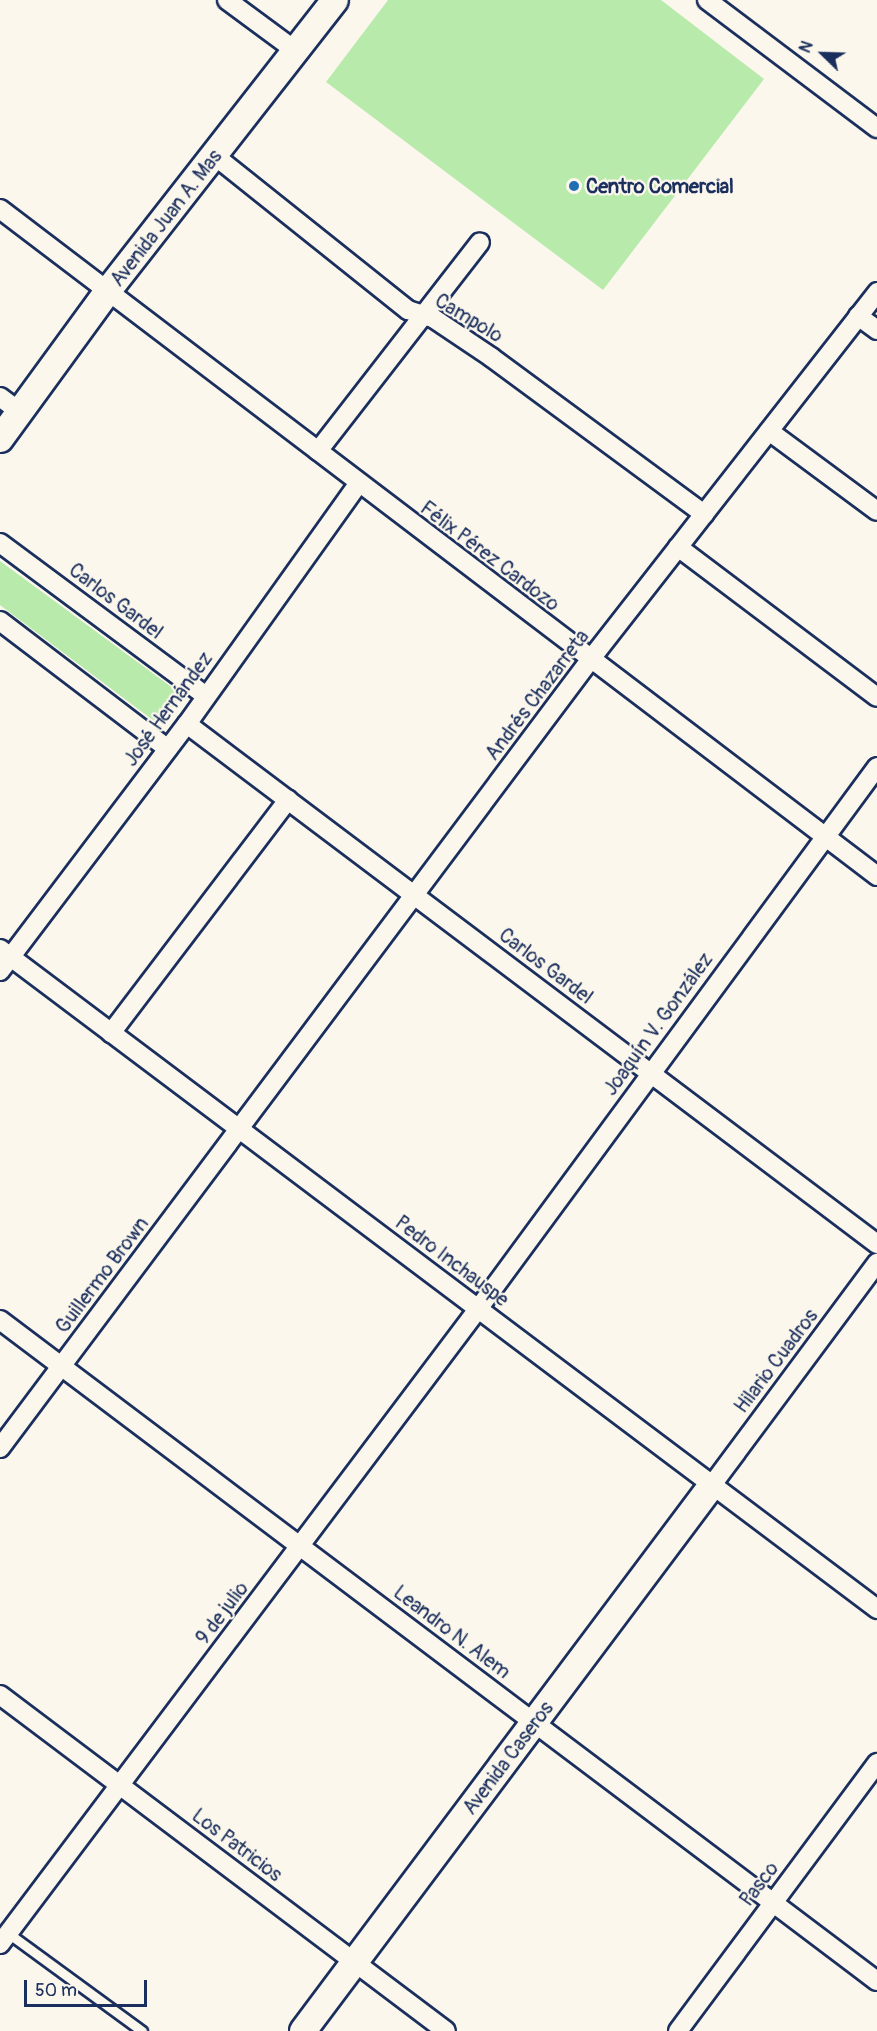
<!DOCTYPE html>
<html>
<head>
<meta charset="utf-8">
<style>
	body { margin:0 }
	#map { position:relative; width:877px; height:2031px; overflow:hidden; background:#fbf7ec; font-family:Pangolin,sans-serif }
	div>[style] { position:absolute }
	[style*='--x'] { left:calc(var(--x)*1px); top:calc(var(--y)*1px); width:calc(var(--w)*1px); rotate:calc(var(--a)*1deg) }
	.green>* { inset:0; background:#b8ebab }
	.roads { filter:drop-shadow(2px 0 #1b2f5e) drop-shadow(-2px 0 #1b2f5e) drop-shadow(0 2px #1b2f5e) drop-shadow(0 -2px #1b2f5e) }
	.service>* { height:9px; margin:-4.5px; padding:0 4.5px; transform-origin:4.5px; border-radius:4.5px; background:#fbf7ec }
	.minor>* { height:18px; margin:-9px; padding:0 9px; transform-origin:9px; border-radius:9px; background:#fbf7ec }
	.secondary>* { height:26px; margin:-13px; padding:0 13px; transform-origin:13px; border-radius:13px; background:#fbf7ec }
	.dots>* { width:16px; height:16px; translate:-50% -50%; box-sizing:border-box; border:3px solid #fbf7ec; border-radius:50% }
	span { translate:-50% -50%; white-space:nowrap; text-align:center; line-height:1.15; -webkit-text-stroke:4.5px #fbf7ec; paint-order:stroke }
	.poi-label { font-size:20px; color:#1b2f5e; font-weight:700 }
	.left { translate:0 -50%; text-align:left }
	.street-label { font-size:20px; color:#1b2f5e }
	.north { position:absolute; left:793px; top:24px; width:60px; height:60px; -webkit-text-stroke:4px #fbf7ec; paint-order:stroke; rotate:293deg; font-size:16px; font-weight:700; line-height:24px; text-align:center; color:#1b2f5e }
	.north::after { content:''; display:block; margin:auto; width:21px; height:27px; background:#1b2f5e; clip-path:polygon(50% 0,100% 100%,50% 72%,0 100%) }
	.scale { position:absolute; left:24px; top:1980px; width:123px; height:27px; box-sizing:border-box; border:3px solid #1b2f5e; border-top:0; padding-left:8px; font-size:18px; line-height:21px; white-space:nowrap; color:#1b2f5e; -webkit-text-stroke:4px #fbf7ec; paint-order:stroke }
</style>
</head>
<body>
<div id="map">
	<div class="green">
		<i style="clip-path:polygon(388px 0,661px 0,764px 79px,603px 290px,326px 82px)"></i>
		<i style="clip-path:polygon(0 561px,181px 694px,158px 724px,0 605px)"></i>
	</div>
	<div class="roads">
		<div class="service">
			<i style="--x:8;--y:1933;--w:166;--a:36.2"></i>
		</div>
		<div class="minor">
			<i style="--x:227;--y:0;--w:86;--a:36.5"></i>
			<i style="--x:707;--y:0;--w:213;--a:37"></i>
			<i style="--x:215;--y:156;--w:247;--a:38.6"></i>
			<i style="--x:408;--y:310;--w:26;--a:18"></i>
			<i style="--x:433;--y:318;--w:70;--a:33.9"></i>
			<i style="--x:491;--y:357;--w:265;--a:36.4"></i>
			<i style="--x:0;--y:209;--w:1102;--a:37.25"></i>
			<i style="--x:858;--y:316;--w:24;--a:36"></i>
			<i style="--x:0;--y:397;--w:25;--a:37"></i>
			<i style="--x:769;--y:431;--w:134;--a:36.5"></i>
			<i style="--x:318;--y:451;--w:264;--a:-52.2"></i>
			<i style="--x:0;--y:543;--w:257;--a:36.6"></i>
			<i style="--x:678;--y:547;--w:249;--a:37"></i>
			<i style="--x:0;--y:621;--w:211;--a:37.3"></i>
			<i style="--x:187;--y:724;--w:864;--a:37"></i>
			<i style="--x:0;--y:949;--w:1098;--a:36.96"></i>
			<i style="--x:0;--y:971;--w:310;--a:-52.9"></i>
			<i style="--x:187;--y:724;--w:295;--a:-54.5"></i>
			<i style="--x:111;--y:1033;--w:293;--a:-52.8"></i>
			<i style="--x:0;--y:1320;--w:1098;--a:37.01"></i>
			<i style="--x:0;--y:1448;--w:984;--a:-53.18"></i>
			<i style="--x:590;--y:660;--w:467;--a:-52"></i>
			<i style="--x:712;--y:1485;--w:277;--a:-53.4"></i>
			<i style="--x:0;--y:1695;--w:558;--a:36.99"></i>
			<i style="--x:0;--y:1944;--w:795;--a:-53.03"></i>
			<i style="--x:478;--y:1309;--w:673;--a:-53.64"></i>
			<i style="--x:678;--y:2031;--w:334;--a:-53.4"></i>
		</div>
		<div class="secondary">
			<i style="--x:0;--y:439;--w:187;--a:-53.9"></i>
			<i style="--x:110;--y:288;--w:365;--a:-52"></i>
			<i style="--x:303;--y:2031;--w:682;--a:-53.16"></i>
		</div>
	</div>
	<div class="dots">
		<i style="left:574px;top:186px;background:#1f6fb2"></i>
	</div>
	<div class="poi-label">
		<span class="left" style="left:586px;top:186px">Centro Comercial</span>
	</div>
	<div class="street-label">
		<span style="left:166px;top:218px;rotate:-52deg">Avenida Juan A. Mas</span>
		<span style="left:469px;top:318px;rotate:31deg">Campolo</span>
		<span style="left:490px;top:556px;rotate:37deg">Félix Pérez Cardozo</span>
		<span style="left:116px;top:601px;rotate:37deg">Carlos Gardel</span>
		<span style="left:537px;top:695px;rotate:-53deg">Andrés Chazarreta</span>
		<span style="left:168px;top:709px;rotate:-54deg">José Hernández</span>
		<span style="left:546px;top:966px;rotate:37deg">Carlos Gardel</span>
		<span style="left:658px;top:1024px;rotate:-54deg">Joaquín V. González</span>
		<span style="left:452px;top:1261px;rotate:37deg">Pedro Inchauspe</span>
		<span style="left:102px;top:1275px;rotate:-53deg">Guillermo Brown</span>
		<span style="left:776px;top:1361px;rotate:-53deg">Hilario Cuadros</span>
		<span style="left:222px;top:1613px;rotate:-53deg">9 de julio</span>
		<span style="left:452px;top:1632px;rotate:37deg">Leandro N. Alem</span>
		<span style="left:508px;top:1758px;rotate:-53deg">Avenida Caseros</span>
		<span style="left:237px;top:1845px;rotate:37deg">Los Patricios</span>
		<span style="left:759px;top:1884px;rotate:-53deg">Pasco</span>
	</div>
	<div class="north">N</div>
	<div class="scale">50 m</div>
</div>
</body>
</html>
